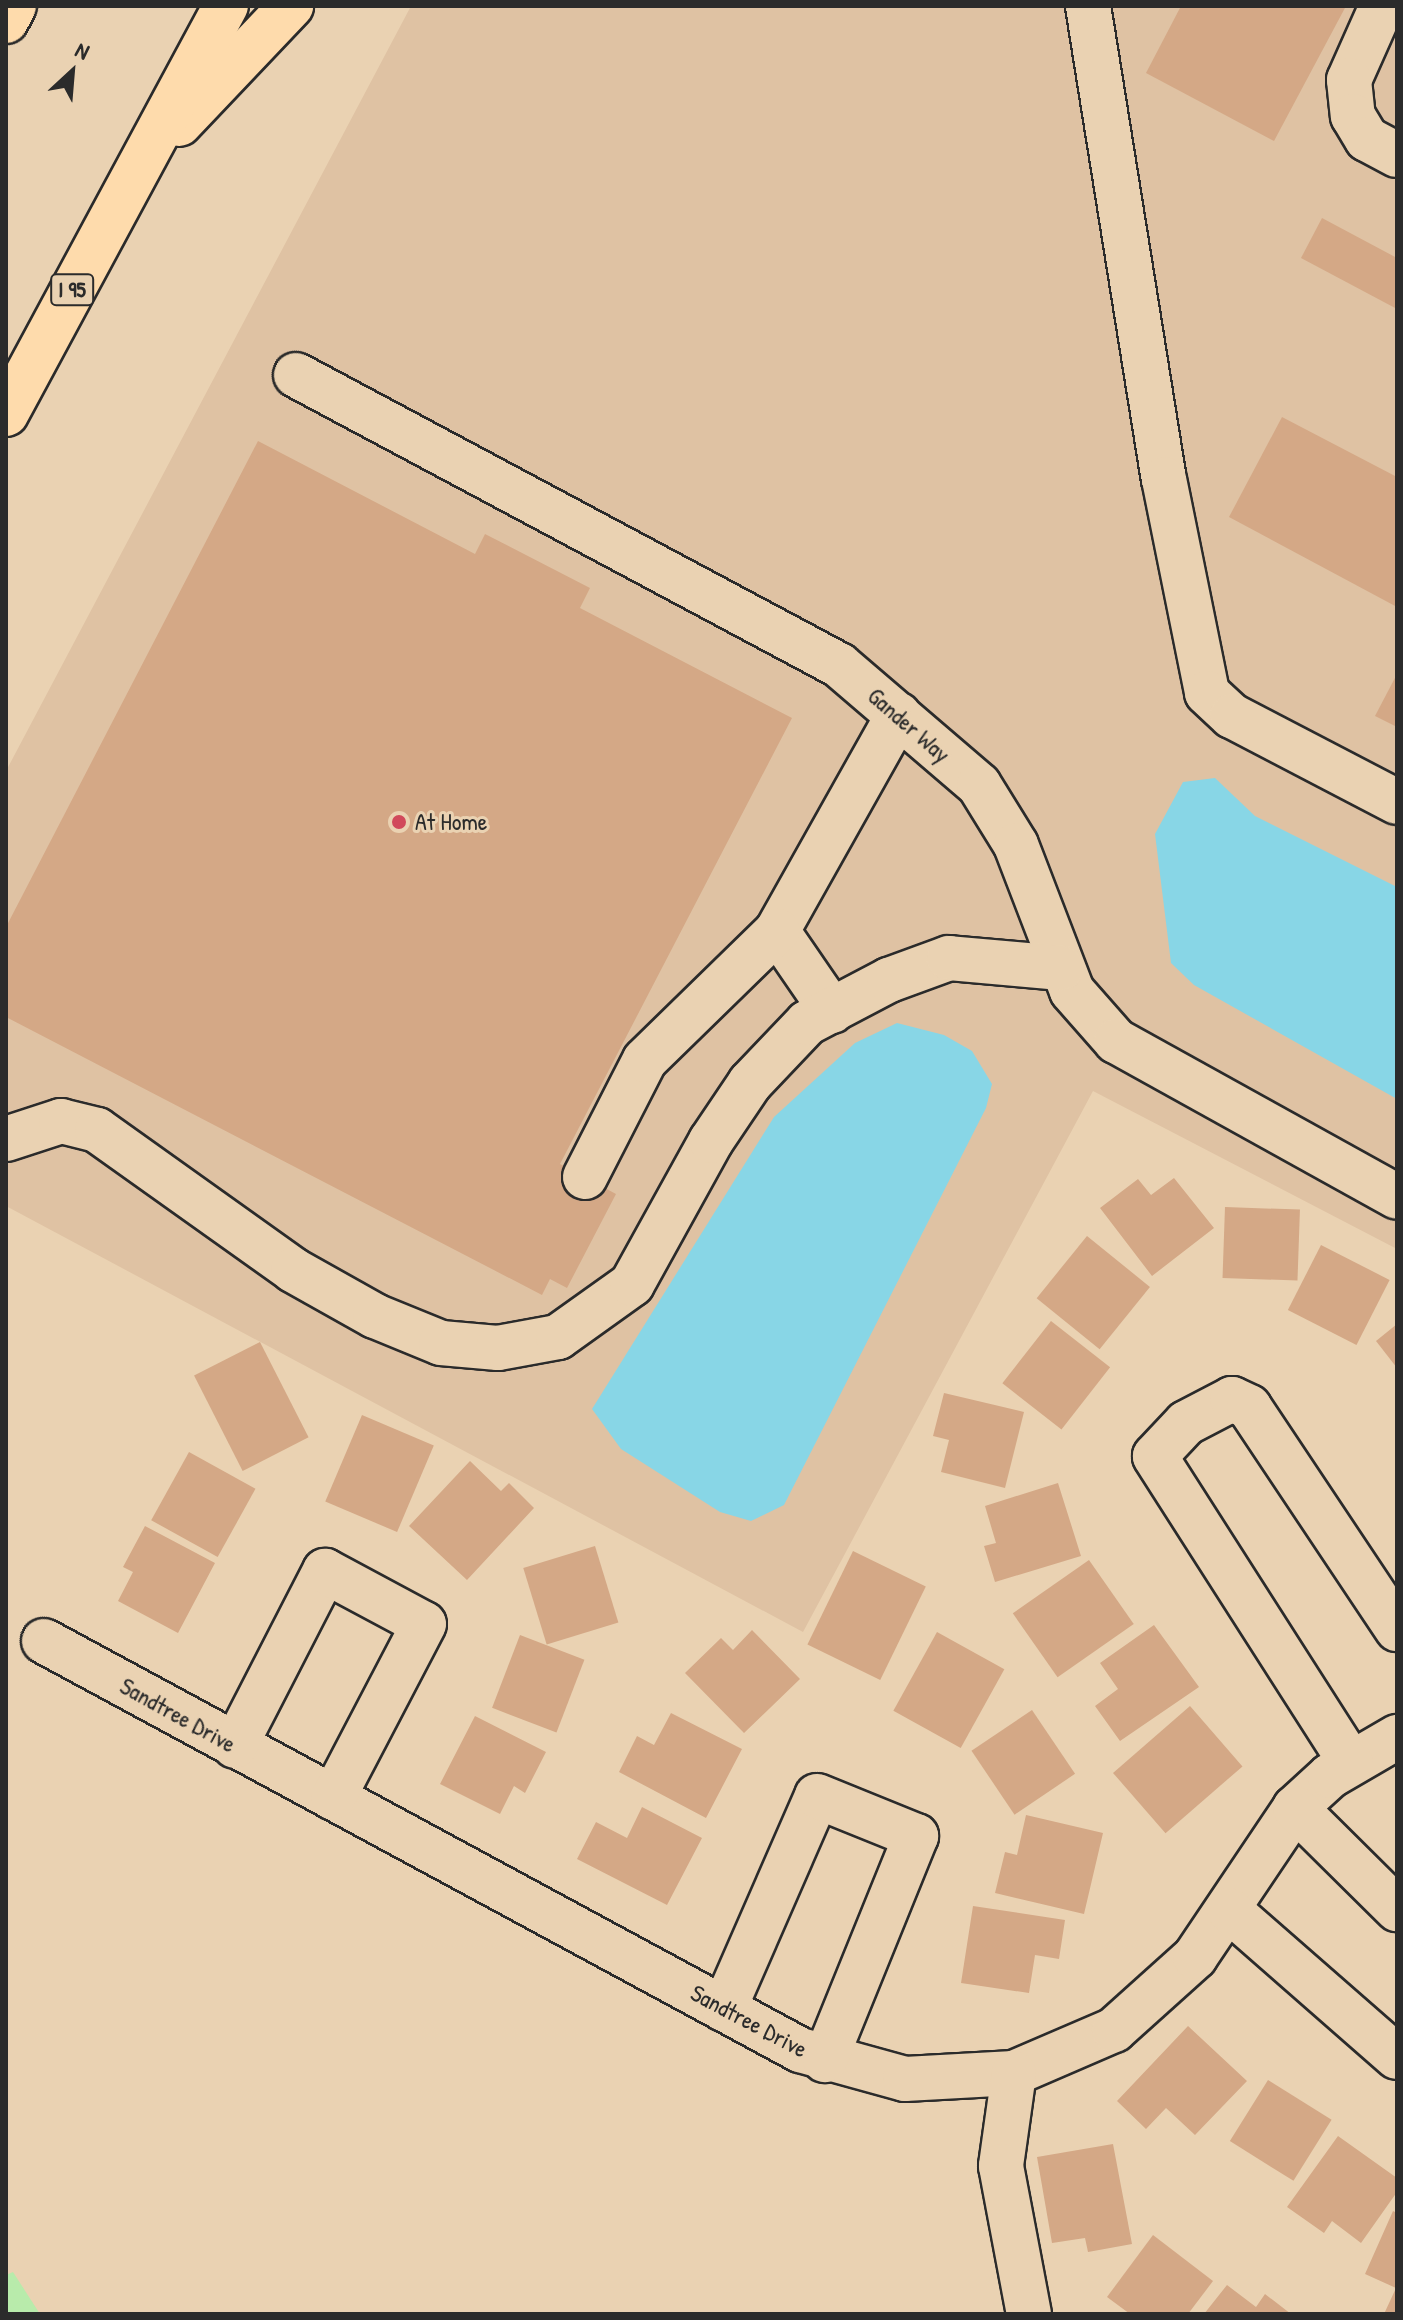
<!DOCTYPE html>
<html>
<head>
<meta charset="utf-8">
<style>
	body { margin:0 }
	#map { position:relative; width:1403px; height:2320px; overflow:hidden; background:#ead2b2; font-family:"Patrick Hand",sans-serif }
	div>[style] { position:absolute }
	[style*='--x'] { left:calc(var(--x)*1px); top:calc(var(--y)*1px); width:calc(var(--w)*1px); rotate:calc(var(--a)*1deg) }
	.built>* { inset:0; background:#dfc2a3 }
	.green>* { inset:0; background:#b8ebab }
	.water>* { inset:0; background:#88d6e6 }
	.building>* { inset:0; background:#d4a886; transform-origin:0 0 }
	.roads { filter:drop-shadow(2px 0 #2b2b2b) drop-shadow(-2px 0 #2b2b2b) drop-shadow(0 2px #2b2b2b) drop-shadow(0 -2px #2b2b2b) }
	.minor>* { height:44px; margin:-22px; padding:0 22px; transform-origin:22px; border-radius:22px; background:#ead2b2 }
	.highway>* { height:44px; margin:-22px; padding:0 22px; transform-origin:22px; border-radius:22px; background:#fedbac }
	.dots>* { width:22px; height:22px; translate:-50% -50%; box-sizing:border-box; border:4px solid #ead2b2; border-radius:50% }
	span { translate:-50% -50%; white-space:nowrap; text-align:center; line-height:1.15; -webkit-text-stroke:6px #ead2b2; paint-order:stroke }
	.shield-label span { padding:2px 6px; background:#ead2b2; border:2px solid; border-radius:6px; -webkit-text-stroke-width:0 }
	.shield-label { font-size:22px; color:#2b2b2b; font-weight:700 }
	.street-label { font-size:24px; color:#2b2b2b }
	.poi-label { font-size:24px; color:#2b2b2b }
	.left { translate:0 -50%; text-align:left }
	.frame { position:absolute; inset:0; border:8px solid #2b2b2b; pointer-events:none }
	.north { position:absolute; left:32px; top:32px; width:80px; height:80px; -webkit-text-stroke:6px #ead2b2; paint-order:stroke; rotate:26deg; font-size:22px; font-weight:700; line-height:32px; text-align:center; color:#2b2b2b }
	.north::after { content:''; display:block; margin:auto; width:28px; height:36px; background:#2b2b2b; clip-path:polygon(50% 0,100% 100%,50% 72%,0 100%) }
</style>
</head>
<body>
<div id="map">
	<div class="built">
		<i style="clip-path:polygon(411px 6px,1397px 6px,1397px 1249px,1093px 1091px,803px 1632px,6px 1206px,6px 771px)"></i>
	</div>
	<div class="green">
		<i style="clip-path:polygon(13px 2272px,40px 2314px,6px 2314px,6px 2275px)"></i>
	</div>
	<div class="water">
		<i style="clip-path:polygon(1215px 778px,1255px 816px,1397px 887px,1397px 1099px,1194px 985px,1171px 963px,1155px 834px,1183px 782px)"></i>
		<i style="clip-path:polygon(897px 1023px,944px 1035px,972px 1051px,992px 1084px,986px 1108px,784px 1505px,751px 1521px,720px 1512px,621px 1449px,592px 1409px,774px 1117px,855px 1043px)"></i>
	</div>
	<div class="building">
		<i style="clip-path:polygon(1181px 6px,1346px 6px,1274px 141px,1146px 73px)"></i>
		<i style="clip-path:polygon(1322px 218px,1397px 258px,1397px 309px,1301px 258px)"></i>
		<i style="clip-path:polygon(1282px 417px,1397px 477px,1397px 607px,1229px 517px)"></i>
		<i style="clip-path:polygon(258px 441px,475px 554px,485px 534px,590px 588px,580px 608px,792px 718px,560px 1164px,616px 1194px,567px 1288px,550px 1279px,542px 1295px,6px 1017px,6px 927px)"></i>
		<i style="clip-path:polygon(1397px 674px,1397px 727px,1375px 716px)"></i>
		<i style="clip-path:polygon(1174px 1178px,1214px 1228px,1152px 1276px,1100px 1208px,1138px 1179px,1151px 1195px)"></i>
		<i style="left:1225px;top:1207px;width:75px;height:71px;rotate:2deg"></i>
		<i style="left:1087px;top:1236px;width:81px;height:80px;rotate:39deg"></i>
		<i style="left:1321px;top:1245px;width:77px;height:73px;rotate:27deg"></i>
		<i style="left:1051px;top:1321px;width:75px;height:79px;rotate:38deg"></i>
		<i style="clip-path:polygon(1397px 1324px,1397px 1368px,1376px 1341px)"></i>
		<i style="left:260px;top:1342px;width:107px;height:74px;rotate:63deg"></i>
		<i style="clip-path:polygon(944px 1393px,1024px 1412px,1005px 1488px,941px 1472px,949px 1440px,933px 1436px)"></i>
		<i style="left:362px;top:1415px;width:78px;height:94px;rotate:23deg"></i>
		<i style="left:189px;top:1452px;width:76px;height:78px;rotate:29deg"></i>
		<i style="clip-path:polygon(470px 1461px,501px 1491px,509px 1483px,534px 1508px,467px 1580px,409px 1526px)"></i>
		<i style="clip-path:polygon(1058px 1483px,1081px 1556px,995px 1582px,984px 1546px,996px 1543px,985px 1506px)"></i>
		<i style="clip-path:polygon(145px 1526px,215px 1563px,178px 1633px,118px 1601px,133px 1572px,123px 1567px)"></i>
		<i style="left:595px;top:1546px;width:80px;height:75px;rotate:73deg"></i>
		<i style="left:853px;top:1551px;width:81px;height:104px;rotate:26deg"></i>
		<i style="left:1089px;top:1560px;width:78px;height:93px;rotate:55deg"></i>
		<i style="clip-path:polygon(1154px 1625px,1199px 1687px,1120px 1741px,1095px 1706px,1118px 1689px,1100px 1663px)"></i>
		<i style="clip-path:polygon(752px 1630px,800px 1679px,744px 1733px,685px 1673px,721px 1638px,733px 1650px)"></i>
		<i style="left:937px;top:1632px;width:77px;height:90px;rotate:29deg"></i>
		<i style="left:520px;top:1635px;width:69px;height:78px;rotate:21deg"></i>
		<i style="left:1190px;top:1706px;width:80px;height:102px;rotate:49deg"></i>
		<i style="left:1032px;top:1710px;width:77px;height:73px;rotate:56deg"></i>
		<i style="clip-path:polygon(671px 1713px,742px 1749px,706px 1818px,619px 1772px,637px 1736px,654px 1745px)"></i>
		<i style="clip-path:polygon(475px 1716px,546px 1752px,525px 1793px,514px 1786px,500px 1814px,440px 1784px)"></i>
		<i style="clip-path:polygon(642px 1807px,702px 1838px,667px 1905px,577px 1859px,596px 1822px,627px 1838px)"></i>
		<i style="clip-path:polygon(1026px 1815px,1103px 1833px,1084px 1914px,995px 1893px,1005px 1852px,1017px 1855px)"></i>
		<i style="clip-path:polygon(973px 1906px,1065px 1920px,1059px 1959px,1035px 1955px,1029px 1993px,961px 1983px)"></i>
		<i style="clip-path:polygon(1188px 2026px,1247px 2081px,1195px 2135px,1166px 2108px,1146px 2129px,1117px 2101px)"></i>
		<i style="left:1268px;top:2080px;width:75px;height:72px;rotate:32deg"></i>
		<i style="clip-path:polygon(1338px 2136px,1397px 2178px,1397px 2192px,1361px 2243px,1332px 2221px,1324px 2233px,1287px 2207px)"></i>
		<i style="clip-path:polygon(1113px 2144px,1132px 2244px,1088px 2252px,1085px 2238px,1052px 2243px,1037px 2157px)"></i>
		<i style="clip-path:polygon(1393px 2211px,1397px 2213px,1397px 2314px,1384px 2314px,1396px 2288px,1365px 2274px)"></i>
		<i style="clip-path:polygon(1153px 2235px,1213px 2281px,1188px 2314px,1130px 2314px,1107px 2297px)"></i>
		<i style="clip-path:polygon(1227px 2285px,1256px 2307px,1265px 2294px,1291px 2314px,1204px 2314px)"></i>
	</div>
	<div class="roads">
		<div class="minor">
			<i style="--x:1088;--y:6;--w:479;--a:80.9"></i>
			<i style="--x:1164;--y:479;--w:218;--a:78.6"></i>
			<i style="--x:1207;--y:693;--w:34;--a:43"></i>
			<i style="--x:1232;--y:716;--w:186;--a:27.5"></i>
			<i style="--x:1382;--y:6;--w:81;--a:114"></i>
			<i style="--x:1349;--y:80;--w:36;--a:84"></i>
			<i style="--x:1353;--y:116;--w:27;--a:59"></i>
			<i style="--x:1367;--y:139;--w:34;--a:28"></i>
			<i style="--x:296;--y:375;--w:616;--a:28.11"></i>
			<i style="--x:839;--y:665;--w:184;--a:40.6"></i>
			<i style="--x:979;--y:785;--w:70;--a:58.3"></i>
			<i style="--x:1016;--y:845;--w:156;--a:69"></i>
			<i style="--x:1072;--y:991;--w:67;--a:48.7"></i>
			<i style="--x:1116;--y:1041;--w:321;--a:29"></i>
			<i style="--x:832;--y:1011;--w:97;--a:-124.5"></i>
			<i style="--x:777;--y:931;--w:248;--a:-60.7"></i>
			<i style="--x:6;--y:1139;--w:58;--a:-18.1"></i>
			<i style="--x:61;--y:1121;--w:37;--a:14"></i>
			<i style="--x:97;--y:1130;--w:241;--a:35.5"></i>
			<i style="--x:293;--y:1270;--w:94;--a:29.3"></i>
			<i style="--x:375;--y:1316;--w:71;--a:22.2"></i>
			<i style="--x:441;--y:1343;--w:57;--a:5"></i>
			<i style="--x:498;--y:1348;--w:61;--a:-10.4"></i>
			<i style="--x:558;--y:1337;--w:91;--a:-35.6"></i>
			<i style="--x:632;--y:1284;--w:163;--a:-61.1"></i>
			<i style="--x:711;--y:1141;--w:70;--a:-56.1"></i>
			<i style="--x:750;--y:1083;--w:83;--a:-46.5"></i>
			<i style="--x:807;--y:1023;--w:93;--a:-27.7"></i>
			<i style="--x:889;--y:980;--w:64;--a:-20.1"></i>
			<i style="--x:949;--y:958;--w:113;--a:5.1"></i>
			<i style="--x:585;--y:1177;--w:131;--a:-62.9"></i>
			<i style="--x:645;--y:1060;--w:185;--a:-44.3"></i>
			<i style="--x:44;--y:1641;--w:860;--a:28.41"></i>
			<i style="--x:800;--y:2050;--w:109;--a:15.4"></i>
			<i style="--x:905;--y:2079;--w:109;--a:-3.2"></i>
			<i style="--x:1014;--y:2073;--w:109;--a:-23.3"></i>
			<i style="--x:1114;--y:2030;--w:109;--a:-42"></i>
			<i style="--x:1195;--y:1957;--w:179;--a:-56.1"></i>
			<i style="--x:1295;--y:1808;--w:47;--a:-42.4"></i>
			<i style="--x:1330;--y:1776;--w:78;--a:-30.2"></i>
			<i style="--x:235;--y:1746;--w:197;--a:-62.8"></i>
			<i style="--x:325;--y:1571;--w:112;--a:28.2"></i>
			<i style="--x:424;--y:1624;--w:196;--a:117.6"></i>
			<i style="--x:1351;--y:1763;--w:364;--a:-122.6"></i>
			<i style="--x:1155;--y:1456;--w:45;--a:-46.8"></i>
			<i style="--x:1186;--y:1423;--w:52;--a:-27.6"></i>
			<i style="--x:1232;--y:1399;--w:19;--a:25"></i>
			<i style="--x:1249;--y:1407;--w:267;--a:56.3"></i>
			<i style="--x:1295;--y:1808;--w:144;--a:44.7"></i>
			<i style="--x:1229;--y:1910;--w:223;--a:41.2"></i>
			<i style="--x:724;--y:2009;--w:232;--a:-66.4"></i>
			<i style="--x:817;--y:1796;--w:107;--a:22"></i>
			<i style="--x:916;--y:1836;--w:242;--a:112.1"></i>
			<i style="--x:1014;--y:2073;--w:94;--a:98"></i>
			<i style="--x:1001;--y:2166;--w:151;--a:79.3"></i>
		</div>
		<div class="highway">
			<i style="--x:6;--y:21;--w:17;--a:-62"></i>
			<i style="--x:179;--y:124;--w:163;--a:-46.5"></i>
			<i style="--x:6;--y:414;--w:464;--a:-61.7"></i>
		</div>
	</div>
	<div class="dots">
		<i style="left:399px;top:822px;background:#d1495b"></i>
	</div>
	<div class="shield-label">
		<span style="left:72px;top:290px">I 95</span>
	</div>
	<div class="street-label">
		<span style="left:909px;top:725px;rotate:41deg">Gander Way</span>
		<span style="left:178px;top:1715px;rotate:29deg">Sandtree Drive</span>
		<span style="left:749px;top:2021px;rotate:28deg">Sandtree Drive</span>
	</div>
	<div class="poi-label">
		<span class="left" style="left:415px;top:822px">At Home</span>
	</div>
	<div class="frame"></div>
	<div class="north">N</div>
</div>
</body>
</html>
